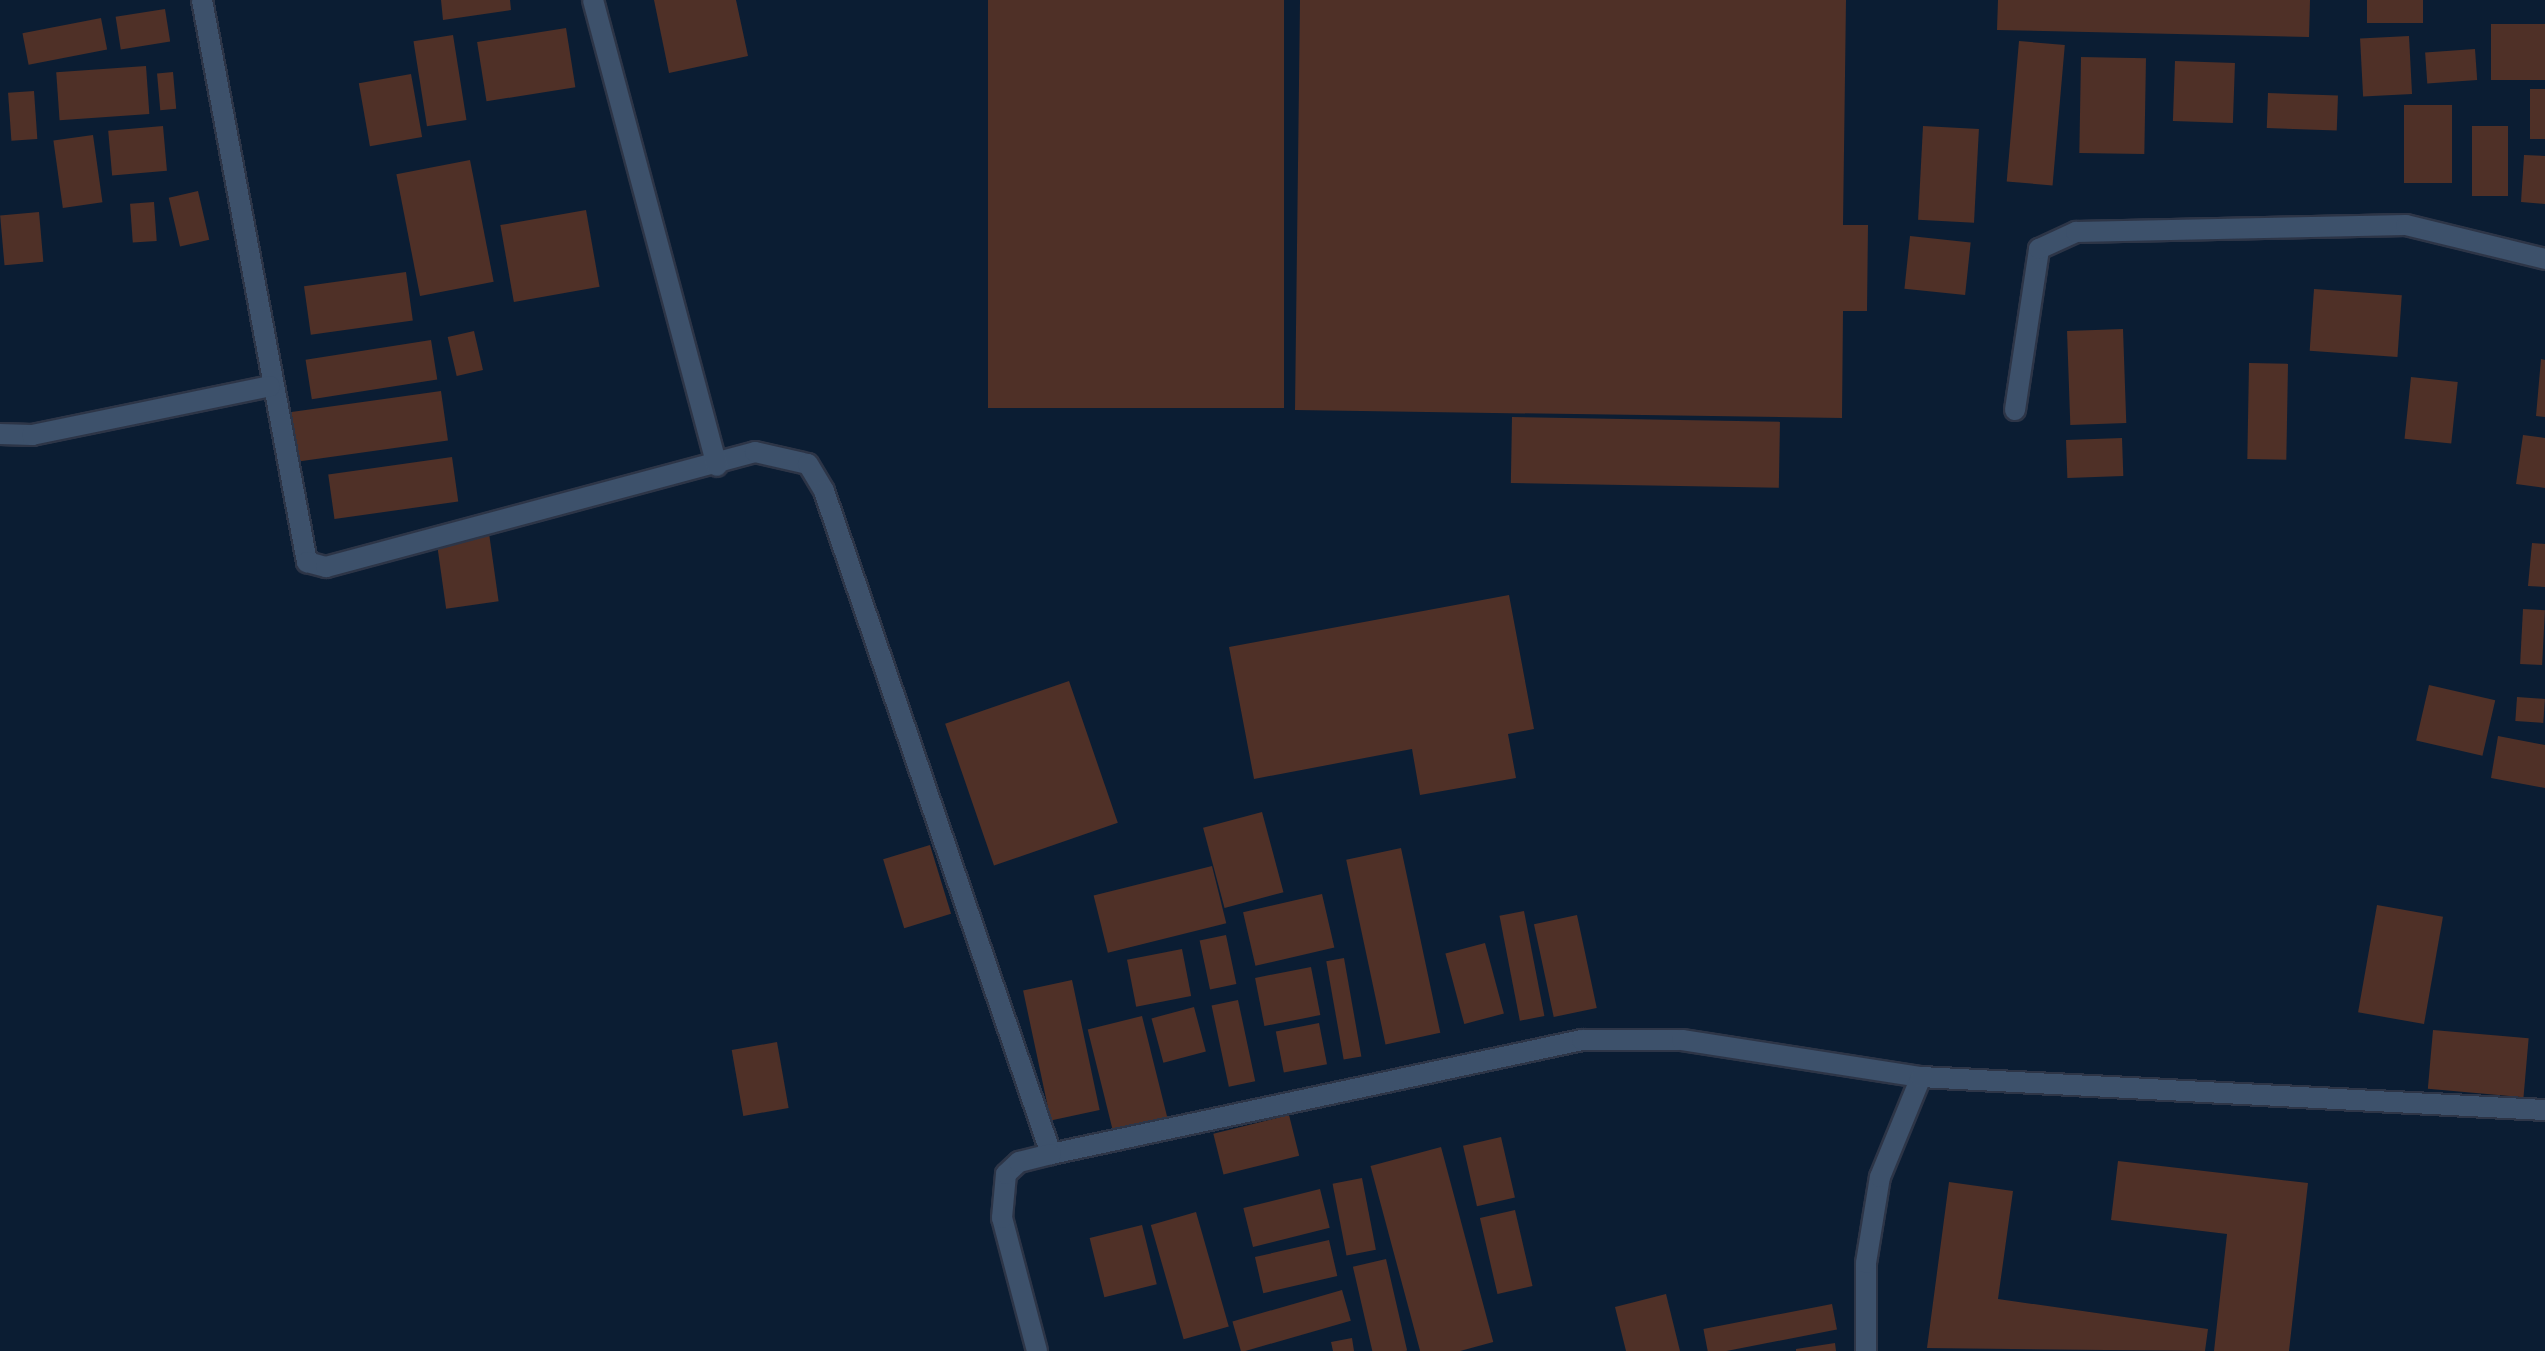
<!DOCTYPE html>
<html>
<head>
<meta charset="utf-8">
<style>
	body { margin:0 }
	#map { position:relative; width:2545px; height:1351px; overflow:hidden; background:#0b1d33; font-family:Inter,sans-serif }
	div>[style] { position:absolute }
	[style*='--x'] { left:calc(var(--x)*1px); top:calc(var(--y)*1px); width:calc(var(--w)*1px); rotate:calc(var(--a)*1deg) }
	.building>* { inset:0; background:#4f3027; transform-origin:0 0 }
	.roads { filter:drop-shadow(2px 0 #2d3547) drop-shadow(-2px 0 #2d3547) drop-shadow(0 2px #2d3547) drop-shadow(0 -2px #2d3547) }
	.street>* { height:20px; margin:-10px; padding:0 10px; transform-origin:10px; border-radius:10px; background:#3d516b }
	span { translate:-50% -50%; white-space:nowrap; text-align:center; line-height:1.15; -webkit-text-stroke:6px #0b1d33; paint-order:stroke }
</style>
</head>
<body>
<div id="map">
	<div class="building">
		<i style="clip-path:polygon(441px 0,510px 0,511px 10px,443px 20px)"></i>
		<i style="clip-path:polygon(654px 0,736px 0,748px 56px,669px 73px)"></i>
		<i style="left:988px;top:0;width:296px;height:408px"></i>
		<i style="clip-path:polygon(1300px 0,1846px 0,1843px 225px,1868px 225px,1867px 311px,1843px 311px,1842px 418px,1295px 410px)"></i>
		<i style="clip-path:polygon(1998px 0,2310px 0,2309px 37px,1997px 30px)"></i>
		<i style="left:2367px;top:0;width:56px;height:23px"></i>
		<i style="left:165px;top:9px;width:33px;height:50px;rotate:81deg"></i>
		<i style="left:101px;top:18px;width:32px;height:80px;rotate:79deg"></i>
		<i style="left:2545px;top:24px;width:56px;height:54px;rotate:90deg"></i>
		<i style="left:566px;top:28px;width:60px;height:90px;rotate:81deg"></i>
		<i style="left:453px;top:35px;width:86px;height:40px;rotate:81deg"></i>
		<i style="left:2409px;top:36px;width:58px;height:49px;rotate:87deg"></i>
		<i style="left:2019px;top:41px;width:46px;height:141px;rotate:5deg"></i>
		<i style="left:2475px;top:49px;width:31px;height:50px;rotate:86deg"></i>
		<i style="left:2081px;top:57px;width:65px;height:96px;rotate:1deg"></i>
		<i style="left:2175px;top:61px;width:60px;height:60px;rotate:2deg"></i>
		<i style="left:146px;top:66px;width:48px;height:90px;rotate:86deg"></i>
		<i style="left:173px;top:72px;width:37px;height:16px;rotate:85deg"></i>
		<i style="left:411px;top:74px;width:64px;height:53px;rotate:80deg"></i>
		<i style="left:2530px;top:89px;width:15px;height:50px"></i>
		<i style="left:34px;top:91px;width:48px;height:26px;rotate:86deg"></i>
		<i style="left:2268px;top:93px;width:70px;height:35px;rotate:2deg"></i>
		<i style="left:2404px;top:105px;width:48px;height:78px"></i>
		<i style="left:163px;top:126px;width:45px;height:55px;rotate:85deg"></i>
		<i style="left:1923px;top:126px;width:56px;height:94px;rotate:3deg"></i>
		<i style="left:2472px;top:126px;width:36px;height:70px"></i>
		<i style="left:93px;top:135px;width:68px;height:40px;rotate:82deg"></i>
		<i style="clip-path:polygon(2524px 155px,2545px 156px,2545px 204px,2521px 202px)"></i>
		<i style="left:470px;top:160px;width:124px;height:75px;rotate:79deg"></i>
		<i style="left:198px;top:191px;width:50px;height:30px;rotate:77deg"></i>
		<i style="left:154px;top:202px;width:39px;height:24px;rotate:86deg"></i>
		<i style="left:586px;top:210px;width:78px;height:87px;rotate:80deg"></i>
		<i style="left:39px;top:212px;width:50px;height:39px;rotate:85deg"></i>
		<i style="left:1910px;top:236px;width:61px;height:53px;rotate:6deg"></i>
		<i style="left:406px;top:272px;width:49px;height:103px;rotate:82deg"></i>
		<i style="left:2314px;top:289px;width:88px;height:62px;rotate:4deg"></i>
		<i style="left:2123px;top:329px;width:94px;height:56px;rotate:88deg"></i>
		<i style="left:474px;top:331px;width:40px;height:27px;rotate:77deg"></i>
		<i style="left:431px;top:340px;width:40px;height:127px;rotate:81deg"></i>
		<i style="clip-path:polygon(2541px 359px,2545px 360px,2545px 417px,2536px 416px)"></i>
		<i style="left:2249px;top:363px;width:39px;height:96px;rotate:1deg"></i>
		<i style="left:2411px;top:377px;width:47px;height:62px;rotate:6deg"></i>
		<i style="left:441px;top:391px;width:50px;height:151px;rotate:82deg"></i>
		<i style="left:1512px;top:417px;width:268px;height:66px;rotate:1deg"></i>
		<i style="clip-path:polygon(2523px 435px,2545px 438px,2545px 488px,2516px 484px)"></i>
		<i style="left:2122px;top:438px;width:38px;height:56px;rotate:88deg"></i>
		<i style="left:452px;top:457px;width:45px;height:125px;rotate:82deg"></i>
		<i style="left:489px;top:533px;width:69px;height:53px;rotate:82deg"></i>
		<i style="clip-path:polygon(2532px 543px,2545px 544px,2545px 587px,2528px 586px)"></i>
		<i style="clip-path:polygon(1509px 595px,1534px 729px,1508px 734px,1516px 778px,1420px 795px,1412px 749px,1254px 779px,1229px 647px)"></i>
		<i style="left:2523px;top:609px;width:22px;height:55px;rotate:3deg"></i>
		<i style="left:1069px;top:681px;width:150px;height:131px;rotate:71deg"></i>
		<i style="left:2429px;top:685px;width:68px;height:57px;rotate:13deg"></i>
		<i style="left:2517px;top:697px;width:28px;height:24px;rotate:4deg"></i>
		<i style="clip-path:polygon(2498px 736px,2545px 745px,2545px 788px,2491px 778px)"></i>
		<i style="left:1262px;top:812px;width:83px;height:61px;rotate:75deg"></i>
		<i style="left:930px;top:845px;width:72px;height:49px;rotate:73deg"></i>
		<i style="left:1401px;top:848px;width:189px;height:56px;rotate:78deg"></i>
		<i style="left:1212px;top:866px;width:59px;height:122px;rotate:76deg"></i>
		<i style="left:1322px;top:894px;width:55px;height:81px;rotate:77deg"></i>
		<i style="left:2377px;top:905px;width:67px;height:109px;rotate:10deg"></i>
		<i style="left:1524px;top:911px;width:107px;height:25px;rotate:79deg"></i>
		<i style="left:1577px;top:915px;width:95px;height:44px;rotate:78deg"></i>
		<i style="left:1226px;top:935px;width:50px;height:27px;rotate:78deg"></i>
		<i style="left:1485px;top:943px;width:73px;height:41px;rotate:75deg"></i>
		<i style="left:1182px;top:949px;width:48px;height:56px;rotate:79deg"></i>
		<i style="left:1344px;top:958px;width:100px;height:18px;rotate:80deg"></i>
		<i style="left:1311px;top:967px;width:49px;height:57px;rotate:79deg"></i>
		<i style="left:1072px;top:980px;width:133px;height:50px;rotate:78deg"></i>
		<i style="left:1238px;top:1000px;width:83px;height:27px;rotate:78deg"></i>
		<i style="left:1194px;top:1007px;width:46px;height:44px;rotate:75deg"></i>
		<i style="left:1142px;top:1016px;width:104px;height:56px;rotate:76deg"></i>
		<i style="left:1319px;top:1023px;width:42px;height:44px;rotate:79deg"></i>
		<i style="left:2433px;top:1030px;width:96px;height:59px;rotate:5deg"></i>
		<i style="left:777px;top:1042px;width:67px;height:46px;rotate:80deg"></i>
		<i style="left:1289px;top:1115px;width:42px;height:78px;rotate:76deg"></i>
		<i style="left:1501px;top:1137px;width:62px;height:39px;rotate:77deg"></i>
		<i style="left:1441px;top:1147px;width:202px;height:73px;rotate:75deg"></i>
		<i style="clip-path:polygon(2118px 1161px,2308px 1183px,2289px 1351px,2214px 1351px,2227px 1234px,2111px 1220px)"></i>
		<i style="left:1362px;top:1178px;width:73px;height:30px;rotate:79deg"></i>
		<i style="clip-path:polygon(1949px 1182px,2013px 1191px,1998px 1299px,2208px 1329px,2205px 1351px,1927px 1348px)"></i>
		<i style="left:1320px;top:1189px;width:40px;height:79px;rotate:76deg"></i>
		<i style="left:1515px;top:1210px;width:78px;height:36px;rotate:77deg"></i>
		<i style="left:1196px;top:1212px;width:119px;height:47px;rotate:74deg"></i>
		<i style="left:1142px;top:1225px;width:61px;height:54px;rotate:76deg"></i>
		<i style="left:1329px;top:1240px;width:37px;height:76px;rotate:77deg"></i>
		<i style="left:1386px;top:1259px;width:94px;height:34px;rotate:77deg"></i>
		<i style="left:1342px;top:1290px;width:32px;height:114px;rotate:74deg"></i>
		<i style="clip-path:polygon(1666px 1294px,1680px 1351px,1626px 1351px,1615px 1307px)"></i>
		<i style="left:1832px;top:1304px;width:26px;height:131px;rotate:79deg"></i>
		<i style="clip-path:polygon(1352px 1338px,1354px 1351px,1333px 1351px,1331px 1342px)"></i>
		<i style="clip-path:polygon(1835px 1343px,1836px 1351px,1796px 1351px,1796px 1349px)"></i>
	</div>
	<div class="roads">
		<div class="street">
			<i style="--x:202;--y:0;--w:572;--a:79.42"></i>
			<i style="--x:307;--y:562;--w:20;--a:15"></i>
			<i style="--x:326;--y:567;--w:444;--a:-15"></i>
			<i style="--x:755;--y:452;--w:54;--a:12.8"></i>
			<i style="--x:808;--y:464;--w:31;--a:59"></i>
			<i style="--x:824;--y:491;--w:701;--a:71.1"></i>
			<i style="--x:1051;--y:1154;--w:543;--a:-12.12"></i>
			<i style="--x:1582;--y:1040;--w:100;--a:0"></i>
			<i style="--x:1682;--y:1040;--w:242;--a:8.8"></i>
			<i style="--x:593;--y:0;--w:482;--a:75.1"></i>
			<i style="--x:2015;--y:410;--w:163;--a:-81.5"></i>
			<i style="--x:2039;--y:249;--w:41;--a:-24.7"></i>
			<i style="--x:2076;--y:232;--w:330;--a:-1.2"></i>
			<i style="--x:2406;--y:225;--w:143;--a:13.7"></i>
			<i style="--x:0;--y:434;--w:32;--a:2"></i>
			<i style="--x:32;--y:435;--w:243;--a:-11.6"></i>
			<i style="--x:1037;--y:1351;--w:138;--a:-104.7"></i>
			<i style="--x:1002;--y:1218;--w:44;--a:-84.8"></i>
			<i style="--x:1006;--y:1174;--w:18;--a:-43"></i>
			<i style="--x:1019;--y:1162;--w:33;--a:-14"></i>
			<i style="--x:1866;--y:1351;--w:88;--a:-90"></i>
			<i style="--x:1866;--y:1263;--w:87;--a:-80.8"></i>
			<i style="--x:1880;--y:1177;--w:108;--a:-67.7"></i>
			<i style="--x:1921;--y:1077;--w:625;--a:3.03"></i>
		</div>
	</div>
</div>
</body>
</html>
